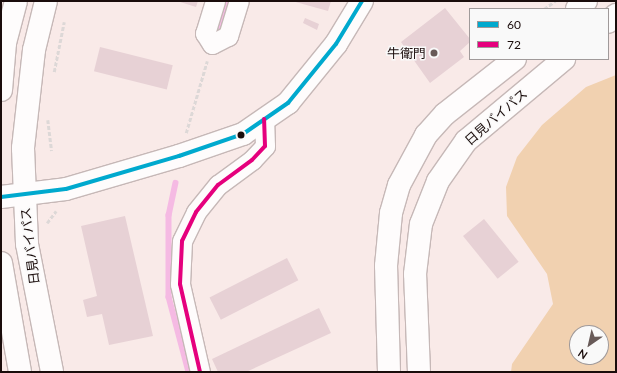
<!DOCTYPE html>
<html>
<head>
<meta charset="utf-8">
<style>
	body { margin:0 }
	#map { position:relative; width:617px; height:373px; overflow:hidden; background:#f9eae8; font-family:Lato,"Noto Sans JP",sans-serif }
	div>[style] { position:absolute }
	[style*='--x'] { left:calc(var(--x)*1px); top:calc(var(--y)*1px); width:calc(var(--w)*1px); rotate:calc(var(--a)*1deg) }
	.green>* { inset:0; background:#f1d1b0 }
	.stream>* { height:5.5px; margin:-2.75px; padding:0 2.75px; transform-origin:2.75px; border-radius:2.75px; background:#f5bae3 }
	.building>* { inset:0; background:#e7d1d5; transform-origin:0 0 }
	.path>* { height:2.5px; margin-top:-1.25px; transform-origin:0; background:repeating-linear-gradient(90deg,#ddd8d7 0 4px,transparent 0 6px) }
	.roads { filter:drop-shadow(1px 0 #c6b8b7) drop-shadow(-1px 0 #c6b8b7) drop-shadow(0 1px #c6b8b7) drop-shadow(0 -1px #c6b8b7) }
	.street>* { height:19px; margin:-9.5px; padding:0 9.5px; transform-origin:9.5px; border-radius:9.5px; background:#fefcfc }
	.secondary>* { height:22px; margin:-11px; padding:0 11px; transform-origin:11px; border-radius:11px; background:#fefcfc }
	.highway>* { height:22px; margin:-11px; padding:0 11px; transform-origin:11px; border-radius:11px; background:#fefcfc }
	.bus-1>* { height:4px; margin:-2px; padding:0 2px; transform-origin:2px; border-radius:2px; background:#00a9ce }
	.bus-2>* { height:4px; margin:-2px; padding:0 2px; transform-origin:2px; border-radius:2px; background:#e5007d }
	.dots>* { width:11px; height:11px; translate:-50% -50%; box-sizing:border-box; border:2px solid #f9f9f9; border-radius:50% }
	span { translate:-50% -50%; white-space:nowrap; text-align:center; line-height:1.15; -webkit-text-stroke:3px #f9f9f9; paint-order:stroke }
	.poi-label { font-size:13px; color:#1a0c0b }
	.right { translate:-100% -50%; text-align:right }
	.street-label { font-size:13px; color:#1a0c0b }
	.frame { position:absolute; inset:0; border:2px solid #1a0c0b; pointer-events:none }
	.legend { position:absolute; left:469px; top:8px; width:140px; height:52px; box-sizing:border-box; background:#f9f9f9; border:1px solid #a09a9a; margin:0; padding:5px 7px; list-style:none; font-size:12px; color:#1a0c0b }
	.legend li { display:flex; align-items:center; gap:8px; height:20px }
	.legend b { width:20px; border:1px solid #a09a9a }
	.north { position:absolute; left:569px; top:325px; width:40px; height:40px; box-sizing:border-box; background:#f9f9f9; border:1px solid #a09a9a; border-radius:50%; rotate:214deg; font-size:11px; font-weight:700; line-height:16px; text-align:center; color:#1a0c0b }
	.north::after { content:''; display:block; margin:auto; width:14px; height:18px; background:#685a58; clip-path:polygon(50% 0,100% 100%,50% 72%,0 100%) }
</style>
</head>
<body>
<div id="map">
	<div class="green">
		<i style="clip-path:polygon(evenodd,616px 75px,616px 372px,511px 372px,512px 364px,553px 304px,547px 274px,507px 216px,506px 187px,517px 157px,542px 125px,586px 87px,616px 75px,577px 333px,601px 333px,601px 357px,577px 357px,577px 333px)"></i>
	</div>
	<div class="stream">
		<i style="--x:219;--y:30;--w:30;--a:-73"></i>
		<i style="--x:176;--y:183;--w:33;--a:102"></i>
		<i style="--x:169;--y:215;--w:82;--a:90"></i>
		<i style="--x:169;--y:297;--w:78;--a:75.1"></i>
	</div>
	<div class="building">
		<i style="clip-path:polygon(177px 1px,198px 1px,196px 7px)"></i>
		<i style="clip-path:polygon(292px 1px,331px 1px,328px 11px)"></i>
		<i style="clip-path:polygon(445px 8px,470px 39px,470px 42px,460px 51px,464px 57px,430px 83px,401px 42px)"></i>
		<i style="clip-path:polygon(305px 18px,319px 24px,317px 30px,303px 23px)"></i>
		<i style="left:100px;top:47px;width:75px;height:25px;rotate:14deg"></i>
		<i style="clip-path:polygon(125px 216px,153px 336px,109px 345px,102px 314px,87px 317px,83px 300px,97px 296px,81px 226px)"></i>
		<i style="left:484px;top:219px;width:55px;height:27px;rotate:51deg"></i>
		<i style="left:287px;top:258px;width:25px;height:87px;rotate:63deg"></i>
		<i style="clip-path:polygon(319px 308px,331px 333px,246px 372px,218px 372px,212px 359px)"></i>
	</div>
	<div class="path">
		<i style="--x:544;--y:9;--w:14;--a:-36"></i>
		<i style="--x:54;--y:72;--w:51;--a:-78.7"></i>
		<i style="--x:48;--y:120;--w:31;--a:83"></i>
		<i style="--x:186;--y:133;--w:75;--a:-73.7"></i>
		<i style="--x:47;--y:223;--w:15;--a:-53"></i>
	</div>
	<div class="roads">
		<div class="street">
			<i style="--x:215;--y:1;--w:34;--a:107"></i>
			<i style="--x:205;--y:33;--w:13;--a:58"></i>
			<i style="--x:212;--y:44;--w:18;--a:-27"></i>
			<i style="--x:228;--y:36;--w:37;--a:-73"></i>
			<i style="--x:200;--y:372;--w:90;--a:-102.8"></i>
			<i style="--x:180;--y:284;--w:43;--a:-87.3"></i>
			<i style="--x:182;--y:241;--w:32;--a:-64"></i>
			<i style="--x:196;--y:212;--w:35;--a:-51"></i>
			<i style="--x:218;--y:185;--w:42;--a:-36.3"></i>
			<i style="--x:252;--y:160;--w:19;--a:-47"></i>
			<i style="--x:265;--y:146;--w:27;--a:-92"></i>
		</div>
		<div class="secondary">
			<i style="--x:1;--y:197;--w:65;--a:-7"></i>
			<i style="--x:66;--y:189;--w:118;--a:-16.3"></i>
			<i style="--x:179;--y:156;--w:68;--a:-19"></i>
			<i style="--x:243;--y:134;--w:55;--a:-34.6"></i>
			<i style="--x:288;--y:103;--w:76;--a:-50.9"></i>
			<i style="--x:336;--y:44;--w:50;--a:-58.8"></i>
		</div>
		<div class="highway">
			<i style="--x:46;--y:1;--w:50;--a:103.8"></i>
			<i style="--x:34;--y:50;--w:99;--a:96.4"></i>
			<i style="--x:23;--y:148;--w:96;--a:87.6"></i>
			<i style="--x:27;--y:244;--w:130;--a:78.9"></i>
			<i style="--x:577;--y:9;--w:12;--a:-42"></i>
			<i style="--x:608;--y:22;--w:11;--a:-41"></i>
			<i style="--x:1;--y:90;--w:47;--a:-85.1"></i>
			<i style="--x:5;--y:43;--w:43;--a:-75.3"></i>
			<i style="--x:1;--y:263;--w:111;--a:80.1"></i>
			<i style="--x:389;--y:372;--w:106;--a:-91.6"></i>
			<i style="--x:386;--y:266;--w:53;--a:-84.6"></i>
			<i style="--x:391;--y:213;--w:29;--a:-74"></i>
			<i style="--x:399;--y:185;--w:57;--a:-61.6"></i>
			<i style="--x:426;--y:135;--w:28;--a:-48"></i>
			<i style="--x:445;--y:114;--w:89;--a:-38.2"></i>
			<i style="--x:419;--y:372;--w:98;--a:-92.3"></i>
			<i style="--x:415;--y:274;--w:50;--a:-83.2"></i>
			<i style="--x:421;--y:224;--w:46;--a:-68.4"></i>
			<i style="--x:438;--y:181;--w:49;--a:-55"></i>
			<i style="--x:466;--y:141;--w:128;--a:-39.9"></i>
		</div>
	</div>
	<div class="bus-1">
		<i style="--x:1;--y:197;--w:65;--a:-7"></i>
		<i style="--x:66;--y:189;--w:118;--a:-16.3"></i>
		<i style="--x:179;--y:156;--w:68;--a:-19"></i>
		<i style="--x:243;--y:134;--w:55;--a:-34.6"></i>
		<i style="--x:288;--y:103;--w:76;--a:-50.9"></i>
		<i style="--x:336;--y:44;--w:50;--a:-58.8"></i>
	</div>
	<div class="bus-2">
		<i style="--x:200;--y:372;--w:90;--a:-102.8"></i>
		<i style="--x:180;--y:284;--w:43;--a:-87.3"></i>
		<i style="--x:182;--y:241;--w:32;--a:-64"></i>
		<i style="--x:196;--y:212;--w:35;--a:-51"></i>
		<i style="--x:218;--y:185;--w:42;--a:-36.3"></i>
		<i style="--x:252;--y:160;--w:19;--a:-47"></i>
		<i style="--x:265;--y:146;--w:27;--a:-92"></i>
	</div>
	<div class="dots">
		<i style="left:434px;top:53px;background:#685a58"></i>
		<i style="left:241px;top:135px;background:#1a0c0b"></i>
	</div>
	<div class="poi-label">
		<span class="right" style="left:426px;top:53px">牛衛門</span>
	</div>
	<div class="street-label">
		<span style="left:496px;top:117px;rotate:-41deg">日見バイパス</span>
		<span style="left:30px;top:246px;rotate:-97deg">日見バイパス</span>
	</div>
	<div class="frame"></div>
	<ul class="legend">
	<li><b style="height:5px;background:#00a9ce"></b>60</li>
	<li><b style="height:5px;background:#e5007d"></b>72</li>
	</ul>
	<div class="north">N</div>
</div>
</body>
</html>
